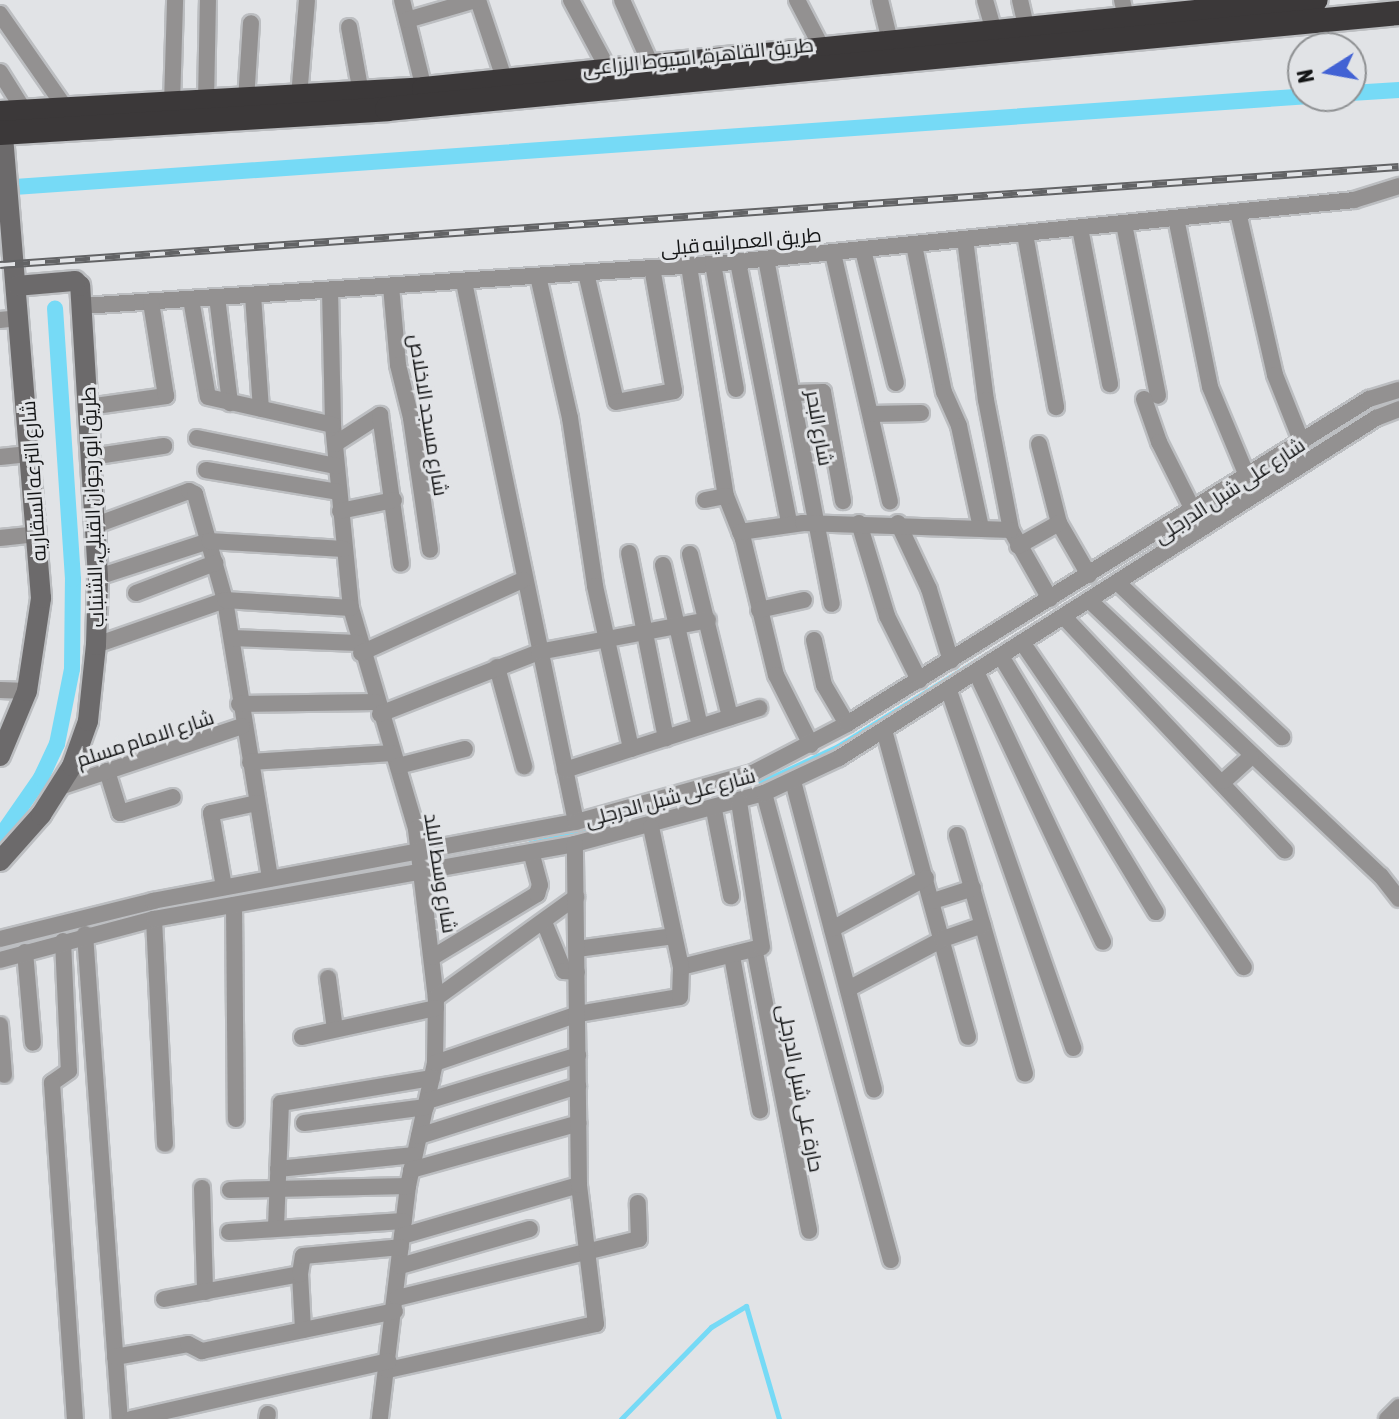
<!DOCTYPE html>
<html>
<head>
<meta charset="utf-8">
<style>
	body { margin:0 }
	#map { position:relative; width:1399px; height:1419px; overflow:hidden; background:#e1e3e6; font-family:"Asap Condensed",Cairo,sans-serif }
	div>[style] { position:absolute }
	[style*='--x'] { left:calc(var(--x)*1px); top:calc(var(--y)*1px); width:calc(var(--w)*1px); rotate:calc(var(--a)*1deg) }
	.stream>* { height:5px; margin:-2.5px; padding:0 2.5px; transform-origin:2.5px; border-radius:2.5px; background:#76daf6 }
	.canal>* { height:16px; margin:-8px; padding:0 8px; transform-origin:8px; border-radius:8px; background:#76daf6 }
	.roads { filter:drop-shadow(2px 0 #bcbec1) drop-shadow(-2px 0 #bcbec1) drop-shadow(0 2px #bcbec1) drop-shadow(0 -2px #bcbec1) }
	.street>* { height:16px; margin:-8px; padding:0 8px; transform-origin:8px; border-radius:8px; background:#939191 }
	.secondary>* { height:20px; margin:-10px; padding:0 10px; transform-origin:10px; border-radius:10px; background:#6c6a6b }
	.highway>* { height:24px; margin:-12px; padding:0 12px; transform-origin:12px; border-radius:12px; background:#3b3839 }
	.rail>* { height:8px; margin-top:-4px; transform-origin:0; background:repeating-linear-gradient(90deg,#e1e3e6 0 15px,#626365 0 30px); box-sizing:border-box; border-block:2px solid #626365 }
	span { translate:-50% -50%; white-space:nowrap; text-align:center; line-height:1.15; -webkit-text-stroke:6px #e1e3e6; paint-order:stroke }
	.street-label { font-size:20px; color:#141516 }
	.north { position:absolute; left:1287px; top:32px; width:80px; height:80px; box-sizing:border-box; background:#e1e3e6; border:2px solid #8f9193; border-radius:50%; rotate:259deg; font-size:22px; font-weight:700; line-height:32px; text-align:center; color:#141516 }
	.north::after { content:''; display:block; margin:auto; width:28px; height:36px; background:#4262d4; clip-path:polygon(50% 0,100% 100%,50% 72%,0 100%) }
</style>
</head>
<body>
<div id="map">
	<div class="stream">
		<i style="--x:1199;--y:520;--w:222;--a:-32.1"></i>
		<i style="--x:742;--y:791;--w:106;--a:-25.1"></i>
		<i style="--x:838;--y:746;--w:251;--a:-31.7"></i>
		<i style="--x:530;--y:843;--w:93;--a:-11.8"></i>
		<i style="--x:621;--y:1419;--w:129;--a:-45.6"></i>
		<i style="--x:711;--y:1327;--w:41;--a:-31"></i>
		<i style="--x:746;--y:1306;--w:118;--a:73.7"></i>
	</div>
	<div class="canal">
		<i style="--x:1351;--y:93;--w:48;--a:-3.6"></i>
		<i style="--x:0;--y:188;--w:1313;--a:-4.02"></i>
		<i style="--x:0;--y:837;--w:72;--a:-55.2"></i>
		<i style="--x:41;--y:778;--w:38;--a:-65"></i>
		<i style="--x:57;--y:744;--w:76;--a:-78.7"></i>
		<i style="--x:72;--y:669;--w:90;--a:-89.4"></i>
		<i style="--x:73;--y:579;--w:271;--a:-93.8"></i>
	</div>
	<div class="roads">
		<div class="street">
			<i style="--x:402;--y:0;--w:92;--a:76.1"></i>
			<i style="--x:478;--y:0;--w:85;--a:71.6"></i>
			<i style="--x:571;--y:0;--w:78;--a:61.8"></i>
			<i style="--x:622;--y:0;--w:71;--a:66"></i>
			<i style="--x:797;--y:0;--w:54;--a:62.5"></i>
			<i style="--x:880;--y:0;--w:42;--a:76.3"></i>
			<i style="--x:985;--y:0;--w:32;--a:74"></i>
			<i style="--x:1020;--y:0;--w:28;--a:77"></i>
			<i style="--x:1122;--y:0;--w:18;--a:77"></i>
			<i style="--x:0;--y:14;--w:117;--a:55.1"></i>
			<i style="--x:407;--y:20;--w:72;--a:-16.2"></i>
			<i style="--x:349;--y:27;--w:67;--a:79.7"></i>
			<i style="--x:0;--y:72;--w:47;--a:58"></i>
			<i style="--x:299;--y:97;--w:97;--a:-85.3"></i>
			<i style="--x:246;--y:100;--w:77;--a:-86.3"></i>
			<i style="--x:206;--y:102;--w:102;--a:-88.9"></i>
			<i style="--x:172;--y:104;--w:104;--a:-88.3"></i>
			<i style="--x:1238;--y:212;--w:167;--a:77.2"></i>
			<i style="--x:1275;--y:375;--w:73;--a:68.3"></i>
			<i style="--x:1176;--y:218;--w:172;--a:78.6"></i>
			<i style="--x:1210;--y:387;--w:96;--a:67.4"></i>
			<i style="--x:1124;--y:224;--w:175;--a:78.8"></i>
			<i style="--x:1080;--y:228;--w:159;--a:79.1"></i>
			<i style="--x:1025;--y:234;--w:176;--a:79.8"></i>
			<i style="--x:965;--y:239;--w:162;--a:82.6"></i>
			<i style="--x:986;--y:400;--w:132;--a:79.1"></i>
			<i style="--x:1011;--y:530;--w:79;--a:60.5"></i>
			<i style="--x:914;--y:245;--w:150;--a:78.5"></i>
			<i style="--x:944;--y:392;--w:37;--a:66"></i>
			<i style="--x:959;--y:426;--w:104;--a:77.8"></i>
			<i style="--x:863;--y:250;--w:137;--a:76.1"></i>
			<i style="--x:833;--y:253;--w:255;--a:77.1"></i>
			<i style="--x:766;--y:259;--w:351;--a:79.2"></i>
			<i style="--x:738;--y:262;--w:266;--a:78.9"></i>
			<i style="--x:713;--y:264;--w:127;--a:79.6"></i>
			<i style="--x:689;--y:266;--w:233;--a:80.9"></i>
			<i style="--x:726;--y:496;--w:46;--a:68.4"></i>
			<i style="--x:743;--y:539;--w:140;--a:76.4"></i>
			<i style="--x:776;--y:675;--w:78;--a:63.4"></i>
			<i style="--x:586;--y:273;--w:132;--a:76.9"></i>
			<i style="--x:616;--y:402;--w:59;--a:-10.7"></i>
			<i style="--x:674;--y:391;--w:125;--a:-100.1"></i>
			<i style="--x:538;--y:276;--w:146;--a:77.3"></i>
			<i style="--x:570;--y:418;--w:170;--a:81.5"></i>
			<i style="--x:595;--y:586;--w:167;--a:77.5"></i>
			<i style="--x:464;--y:282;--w:551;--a:78.28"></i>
			<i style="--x:391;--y:286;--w:79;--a:84.9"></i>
			<i style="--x:398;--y:365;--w:55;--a:76.2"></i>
			<i style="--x:411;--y:418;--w:133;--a:81.8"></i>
			<i style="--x:330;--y:290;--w:135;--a:88.7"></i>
			<i style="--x:333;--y:425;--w:184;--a:84.4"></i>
			<i style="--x:351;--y:608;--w:230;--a:73.6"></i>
			<i style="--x:416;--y:829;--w:170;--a:83.3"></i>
			<i style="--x:436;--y:998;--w:65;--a:90.9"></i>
			<i style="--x:435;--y:1063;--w:126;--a:102.4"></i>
			<i style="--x:408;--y:1186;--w:235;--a:96.9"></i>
			<i style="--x:253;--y:295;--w:114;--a:86"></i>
			<i style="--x:217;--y:297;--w:107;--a:83"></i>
			<i style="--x:191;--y:299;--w:99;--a:80.2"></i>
			<i style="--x:208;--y:397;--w:128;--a:12.6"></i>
			<i style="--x:82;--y:306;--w:632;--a:-3.81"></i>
			<i style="--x:713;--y:264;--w:644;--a:-5.7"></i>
			<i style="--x:1354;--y:200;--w:47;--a:-17.3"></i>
			<i style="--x:0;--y:320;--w:20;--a:-6"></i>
			<i style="--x:795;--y:393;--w:28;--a:-2"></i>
			<i style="--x:823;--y:392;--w:111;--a:79.6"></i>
			<i style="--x:1144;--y:399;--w:46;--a:70.8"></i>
			<i style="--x:1159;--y:442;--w:76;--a:63.4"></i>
			<i style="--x:88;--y:407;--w:79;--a:-8"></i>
			<i style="--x:166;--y:396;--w:95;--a:-99.1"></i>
			<i style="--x:871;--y:414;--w:50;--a:-1.1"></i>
			<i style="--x:197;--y:438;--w:142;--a:11.4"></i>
			<i style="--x:335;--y:444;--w:54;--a:-32.8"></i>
			<i style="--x:380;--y:415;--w:150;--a:82"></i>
			<i style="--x:1039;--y:444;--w:81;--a:75.8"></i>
			<i style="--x:1059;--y:523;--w:60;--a:60"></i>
			<i style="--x:0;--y:457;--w:31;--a:-6"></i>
			<i style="--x:91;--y:457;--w:74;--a:-8.6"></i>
			<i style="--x:206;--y:470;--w:135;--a:9.4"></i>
			<i style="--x:705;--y:500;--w:21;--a:-11"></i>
			<i style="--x:340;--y:511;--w:55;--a:-11.5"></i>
			<i style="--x:859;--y:523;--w:97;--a:73.2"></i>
			<i style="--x:887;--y:616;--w:72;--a:63.4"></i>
			<i style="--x:898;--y:523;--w:73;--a:64.8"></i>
			<i style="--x:929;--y:589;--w:75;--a:73"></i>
			<i style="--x:96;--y:525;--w:99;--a:-20.1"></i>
			<i style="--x:189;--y:491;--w:7;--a:27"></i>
			<i style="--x:195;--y:494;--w:110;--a:74.2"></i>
			<i style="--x:225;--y:600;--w:282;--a:80.8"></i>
			<i style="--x:740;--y:532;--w:64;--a:-8.1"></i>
			<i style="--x:803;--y:523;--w:208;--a:1.9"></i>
			<i style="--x:0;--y:538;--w:37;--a:-6"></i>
			<i style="--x:1018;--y:546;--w:47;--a:-29.3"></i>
			<i style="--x:629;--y:553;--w:189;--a:78.7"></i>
			<i style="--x:690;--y:554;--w:168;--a:76.2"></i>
			<i style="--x:663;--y:565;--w:166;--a:77.1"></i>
			<i style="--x:98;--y:577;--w:117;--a:-18"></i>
			<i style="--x:209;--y:541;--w:135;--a:3.4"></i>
			<i style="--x:1119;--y:584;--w:224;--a:43.2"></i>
			<i style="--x:136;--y:593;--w:85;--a:-20.8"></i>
			<i style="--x:1091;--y:602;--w:399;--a:43.4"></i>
			<i style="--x:1381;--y:876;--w:29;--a:52"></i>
			<i style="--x:759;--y:610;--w:46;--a:-12.5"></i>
			<i style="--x:1065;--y:618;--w:320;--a:46.6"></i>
			<i style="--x:232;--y:638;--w:126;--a:2.3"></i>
			<i style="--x:814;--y:640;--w:46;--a:77.5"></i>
			<i style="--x:824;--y:685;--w:45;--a:59.5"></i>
			<i style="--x:96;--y:645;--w:137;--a:-19.2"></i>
			<i style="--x:225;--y:600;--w:126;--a:3.6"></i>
			<i style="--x:1024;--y:645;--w:390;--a:55.7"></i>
			<i style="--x:361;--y:653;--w:178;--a:-24.3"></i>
			<i style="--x:1002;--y:658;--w:297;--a:58.8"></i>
			<i style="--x:497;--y:667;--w:103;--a:74.7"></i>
			<i style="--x:977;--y:674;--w:296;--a:64.8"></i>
			<i style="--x:0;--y:690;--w:27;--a:2"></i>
			<i style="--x:949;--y:691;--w:378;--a:70.8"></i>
			<i style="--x:239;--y:704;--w:137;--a:-0.8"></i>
			<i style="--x:380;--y:714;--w:171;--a:-21.3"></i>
			<i style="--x:539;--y:652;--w:172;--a:-10.7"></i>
			<i style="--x:884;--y:730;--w:318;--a:74.7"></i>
			<i style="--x:250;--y:762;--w:143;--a:-3.6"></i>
			<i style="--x:398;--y:766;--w:69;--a:-14.2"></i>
			<i style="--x:565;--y:770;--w:204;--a:-17.7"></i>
			<i style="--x:107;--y:771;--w:44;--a:72.8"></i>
			<i style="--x:120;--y:813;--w:55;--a:-16.8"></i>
			<i style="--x:793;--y:781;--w:319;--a:75.3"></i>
			<i style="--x:1224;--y:781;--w:36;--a:-42"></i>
			<i style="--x:60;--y:787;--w:192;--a:-18.5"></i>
			<i style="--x:764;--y:793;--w:484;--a:74.8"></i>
			<i style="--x:714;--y:810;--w:88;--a:78.8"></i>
			<i style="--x:957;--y:835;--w:248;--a:74.1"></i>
			<i style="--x:224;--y:887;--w:75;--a:-100"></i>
			<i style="--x:211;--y:813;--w:47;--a:-12.3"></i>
			<i style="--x:933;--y:901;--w:42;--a:-18"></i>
			<i style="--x:234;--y:905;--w:214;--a:89.5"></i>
			<i style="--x:154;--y:919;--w:225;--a:87.2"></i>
			<i style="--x:544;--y:922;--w:53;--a:67.8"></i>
			<i style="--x:564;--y:971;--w:13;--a:4"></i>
			<i style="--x:832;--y:929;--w:107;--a:-28.5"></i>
			<i style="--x:85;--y:934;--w:486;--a:85.9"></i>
			<i style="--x:0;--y:939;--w:158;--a:-13.9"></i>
			<i style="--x:153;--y:901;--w:430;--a:-10.6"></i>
			<i style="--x:576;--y:822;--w:184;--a:-15.5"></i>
			<i style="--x:753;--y:773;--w:106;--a:-27.5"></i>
			<i style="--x:847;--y:724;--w:615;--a:-31.91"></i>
			<i style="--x:1369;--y:399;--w:31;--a:-17"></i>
			<i style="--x:63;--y:941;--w:130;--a:87.4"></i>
			<i style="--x:69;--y:1071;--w:21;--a:145"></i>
			<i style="--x:52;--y:1083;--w:337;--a:86.1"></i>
			<i style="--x:577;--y:949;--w:98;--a:-7.6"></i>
			<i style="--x:25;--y:952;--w:91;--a:85"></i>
			<i style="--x:755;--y:952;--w:284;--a:79"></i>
			<i style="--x:732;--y:956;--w:157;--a:79.7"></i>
			<i style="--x:433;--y:957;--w:122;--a:-31.2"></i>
			<i style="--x:537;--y:894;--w:9;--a:-72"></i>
			<i style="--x:540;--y:885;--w:34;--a:-105"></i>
			<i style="--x:0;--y:960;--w:159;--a:-14.9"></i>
			<i style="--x:154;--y:919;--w:428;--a:-10.1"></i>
			<i style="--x:575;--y:844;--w:196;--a:-15.1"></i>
			<i style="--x:764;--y:793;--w:83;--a:-25"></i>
			<i style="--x:839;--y:758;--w:636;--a:-32.34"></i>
			<i style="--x:1376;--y:418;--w:25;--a:-21"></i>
			<i style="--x:681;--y:967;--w:83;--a:-13.9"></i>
			<i style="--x:762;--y:947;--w:147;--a:-99"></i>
			<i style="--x:328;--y:978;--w:51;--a:82.2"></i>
			<i style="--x:848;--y:989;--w:107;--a:-27.8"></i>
			<i style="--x:943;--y:939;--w:42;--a:-19.3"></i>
			<i style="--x:436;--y:998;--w:173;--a:-35.8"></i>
			<i style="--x:0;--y:1025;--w:50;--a:85.4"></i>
			<i style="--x:302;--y:1037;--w:137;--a:-12.2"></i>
			<i style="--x:435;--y:1063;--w:151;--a:-18.9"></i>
			<i style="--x:578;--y:1014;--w:103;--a:-9.5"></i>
			<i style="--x:680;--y:997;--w:30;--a:-88"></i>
			<i style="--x:681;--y:967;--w:143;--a:-102.1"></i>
			<i style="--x:427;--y:1101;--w:158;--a:-16.9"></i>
			<i style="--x:304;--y:1123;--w:123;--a:-7.5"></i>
			<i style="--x:419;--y:1136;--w:167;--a:-17.5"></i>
			<i style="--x:278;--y:1169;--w:137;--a:-5.9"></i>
			<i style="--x:411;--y:1170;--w:174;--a:-15.6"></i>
			<i style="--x:202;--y:1188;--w:104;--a:88.3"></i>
			<i style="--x:230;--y:1190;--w:178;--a:-1.3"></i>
			<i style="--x:276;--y:1227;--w:124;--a:-87.7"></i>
			<i style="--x:281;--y:1103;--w:153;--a:-9.4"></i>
			<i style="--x:229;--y:1232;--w:175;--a:-3.6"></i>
			<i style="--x:402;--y:1236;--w:184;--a:-16.1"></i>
			<i style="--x:400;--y:1266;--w:135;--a:-15.9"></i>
			<i style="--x:300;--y:1274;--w:56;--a:86.9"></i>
			<i style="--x:397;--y:1298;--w:249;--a:-13.7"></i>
			<i style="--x:639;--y:1239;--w:36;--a:-92"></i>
			<i style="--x:164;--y:1299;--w:138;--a:-10.4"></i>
			<i style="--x:300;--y:1274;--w:18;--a:-81"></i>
			<i style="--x:303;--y:1256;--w:98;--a:-5.2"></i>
			<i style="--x:115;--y:1357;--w:74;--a:-10.1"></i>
			<i style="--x:188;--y:1344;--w:16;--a:27"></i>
			<i style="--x:202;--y:1351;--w:197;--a:-11.7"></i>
			<i style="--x:388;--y:1370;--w:213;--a:-12.5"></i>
			<i style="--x:596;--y:1324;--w:140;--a:-97"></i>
			<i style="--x:579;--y:1185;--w:341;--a:-90.7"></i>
			<i style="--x:131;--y:1419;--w:264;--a:-12.7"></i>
			<i style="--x:267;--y:1419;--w:5;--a:-79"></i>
			<i style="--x:1387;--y:1419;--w:17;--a:-45"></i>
		</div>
		<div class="secondary">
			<i style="--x:0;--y:756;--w:70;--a:-67.4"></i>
			<i style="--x:27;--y:691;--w:94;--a:-81.4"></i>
			<i style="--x:41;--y:598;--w:467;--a:-94.7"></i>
			<i style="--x:0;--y:861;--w:62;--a:-48.3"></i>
			<i style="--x:41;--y:815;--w:58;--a:-57.7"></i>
			<i style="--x:72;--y:766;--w:48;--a:-70.4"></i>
			<i style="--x:88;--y:721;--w:76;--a:-84"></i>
			<i style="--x:96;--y:645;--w:68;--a:-88.3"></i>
			<i style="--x:98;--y:577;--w:292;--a:-93.5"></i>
			<i style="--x:80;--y:286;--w:7;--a:-135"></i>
			<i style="--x:75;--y:281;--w:58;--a:175.1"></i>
		</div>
		<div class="highway">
			<i style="--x:0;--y:113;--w:425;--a:-3.2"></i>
			<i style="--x:424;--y:89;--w:896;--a:-5.7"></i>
			<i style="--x:0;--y:133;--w:388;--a:-3.5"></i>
			<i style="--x:387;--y:109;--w:1017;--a:-5.42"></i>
		</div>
	</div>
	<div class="rail">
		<i style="--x:0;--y:265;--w:1402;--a:-4.01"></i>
	</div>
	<div class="street-label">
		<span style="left:698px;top:56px;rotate:-6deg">طريق القاهرة, اسيوط الزراعى</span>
		<span style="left:741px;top:241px;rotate:-5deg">طريق العمرانيه قبلى</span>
		<span style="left:429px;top:415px;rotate:81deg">شارع مسجد الاخلاص</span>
		<span style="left:820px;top:428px;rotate:80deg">شارع البحر</span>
		<span style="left:33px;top:481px;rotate:-94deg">شارع الترعه السقاريه</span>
		<span style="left:1229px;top:490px;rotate:-33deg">شارع على شبل الدرجلى</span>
		<span style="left:92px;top:507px;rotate:-92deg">طريق ابو رجوان القبلي, الشنباب</span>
		<span style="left:145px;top:738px;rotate:-18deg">شارع الامام مسلم</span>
		<span style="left:670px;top:797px;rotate:-15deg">شارع على شبل الدرجلى</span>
		<span style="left:441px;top:873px;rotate:81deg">شارع وسط البلد</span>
		<span style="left:801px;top:1088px;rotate:79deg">حارة على شبل الدرجلى</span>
	</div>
	<div class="north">N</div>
</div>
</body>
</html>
